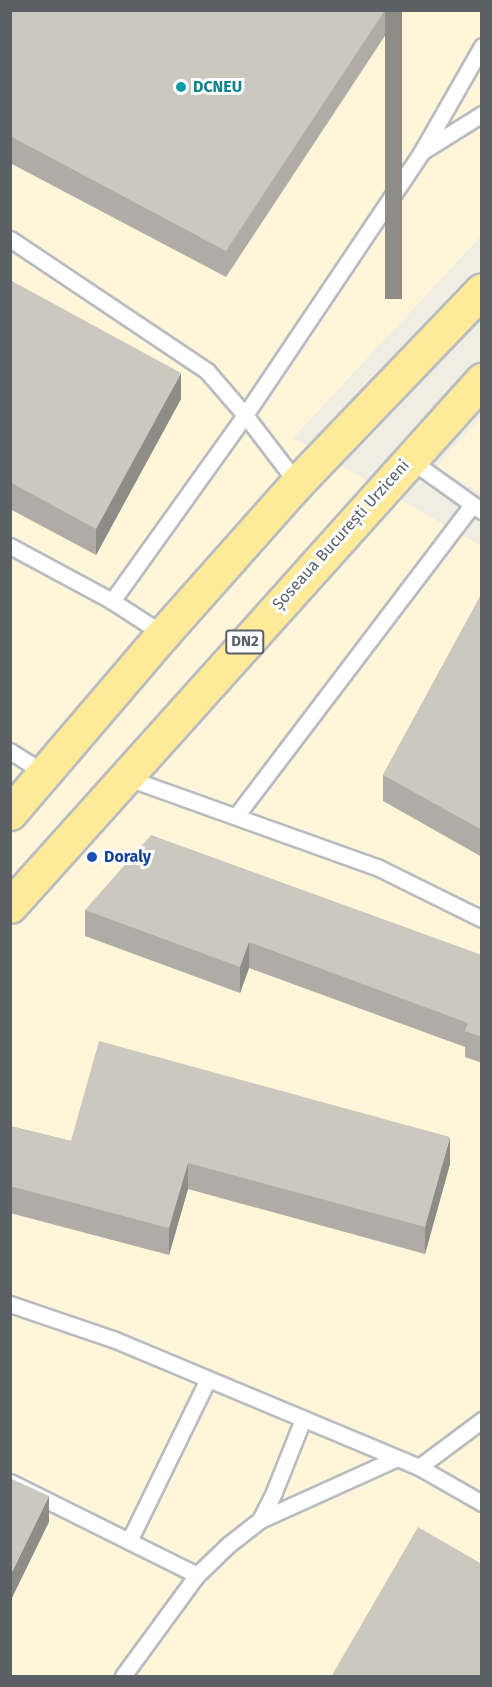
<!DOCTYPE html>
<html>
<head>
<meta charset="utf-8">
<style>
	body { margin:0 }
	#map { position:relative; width:492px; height:1687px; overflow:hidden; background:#f0ede3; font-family:"Fira Sans",sans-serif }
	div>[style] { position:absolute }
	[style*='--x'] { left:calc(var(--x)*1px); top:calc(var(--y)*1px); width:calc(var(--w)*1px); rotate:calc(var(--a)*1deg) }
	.commercial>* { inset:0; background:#fff6d9 }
	.roads { filter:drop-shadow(2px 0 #b8bcc1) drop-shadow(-2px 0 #b8bcc1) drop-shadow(0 2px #b8bcc1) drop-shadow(0 -2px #b8bcc1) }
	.service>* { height:15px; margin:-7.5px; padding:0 7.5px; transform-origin:7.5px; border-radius:7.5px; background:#fff }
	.trunk>* { height:33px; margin:-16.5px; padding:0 16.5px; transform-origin:16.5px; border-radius:16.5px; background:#ffea9a }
	.wall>* { inset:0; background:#afaca5 }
	.shaded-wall>* { inset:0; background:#8e8c86; transform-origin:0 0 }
	.building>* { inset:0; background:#cbc8c0 }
	.dots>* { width:16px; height:16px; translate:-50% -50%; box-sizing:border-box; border:3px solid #fff; border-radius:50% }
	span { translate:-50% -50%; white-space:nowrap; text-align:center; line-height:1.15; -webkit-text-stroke:6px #fff; paint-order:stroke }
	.shield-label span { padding:2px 4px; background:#fff; border:2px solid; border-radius:4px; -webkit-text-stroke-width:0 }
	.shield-label { font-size:15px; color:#5b6066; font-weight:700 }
	.culture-label { font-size:16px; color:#0d838f; font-weight:700 }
	.left { translate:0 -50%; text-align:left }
	.street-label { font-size:16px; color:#5b6066 }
	.transit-label { font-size:16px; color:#164399; font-weight:700 }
	.frame { position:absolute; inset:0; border:12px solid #5b6066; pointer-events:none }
</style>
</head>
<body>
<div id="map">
	<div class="commercial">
		<i style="clip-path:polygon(11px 11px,481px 11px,481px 236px,293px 438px,481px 546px,481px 1676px,11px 1676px)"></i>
		<i style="clip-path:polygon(481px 417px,481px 493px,436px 467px)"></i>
	</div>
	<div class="roads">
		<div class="service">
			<i style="--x:423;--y:151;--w:70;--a:-32.1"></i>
			<i style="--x:10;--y:239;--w:237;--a:33.8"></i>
			<i style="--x:207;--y:371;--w:58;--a:49.2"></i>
			<i style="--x:245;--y:415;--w:86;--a:52.6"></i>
			<i style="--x:409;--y:459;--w:90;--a:35.5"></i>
			<i style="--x:10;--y:546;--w:116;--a:28.3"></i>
			<i style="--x:112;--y:601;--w:61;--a:32.9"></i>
			<i style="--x:112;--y:601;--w:229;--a:-54.4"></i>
			<i style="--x:245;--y:415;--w:316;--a:-56.1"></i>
			<i style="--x:421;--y:153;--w:123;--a:-60.3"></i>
			<i style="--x:10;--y:751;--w:43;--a:32.6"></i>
			<i style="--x:125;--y:777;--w:268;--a:19.7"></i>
			<i style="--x:377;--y:867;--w:117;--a:26.3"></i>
			<i style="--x:236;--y:816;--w:390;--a:-52.8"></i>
			<i style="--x:10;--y:1304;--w:109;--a:18.8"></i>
			<i style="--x:113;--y:1339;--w:332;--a:22.7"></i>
			<i style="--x:419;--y:1467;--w:73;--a:29.7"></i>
			<i style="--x:419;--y:1467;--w:79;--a:-36.7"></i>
			<i style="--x:10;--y:1482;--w:209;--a:26.4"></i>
			<i style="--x:260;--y:1520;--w:31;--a:-63"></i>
			<i style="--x:274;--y:1492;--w:79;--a:-68.3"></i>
			<i style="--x:129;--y:1541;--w:180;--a:-64"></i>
			<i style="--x:123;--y:1676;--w:125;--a:-53.8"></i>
			<i style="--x:197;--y:1575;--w:43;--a:-44.1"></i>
			<i style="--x:228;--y:1545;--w:41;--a:-38"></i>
			<i style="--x:260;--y:1520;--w:150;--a:-24.3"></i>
		</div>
		<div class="trunk">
			<i style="--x:10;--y:813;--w:235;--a:-49.5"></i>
			<i style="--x:163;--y:634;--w:202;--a:-48.4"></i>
			<i style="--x:297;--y:483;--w:267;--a:-46.2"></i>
			<i style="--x:10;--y:906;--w:707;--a:-48.1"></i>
		</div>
	</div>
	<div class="wall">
		<i style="clip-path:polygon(10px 10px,402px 10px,226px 277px,10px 163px)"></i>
		<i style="clip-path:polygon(10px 280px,181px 399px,96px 555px,10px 509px)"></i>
		<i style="clip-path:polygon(482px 593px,482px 857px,383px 801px,383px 775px)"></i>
		<i style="clip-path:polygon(85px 910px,482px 955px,482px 1063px,465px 1057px,465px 1047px,249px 968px,240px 993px,85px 936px)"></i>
		<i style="clip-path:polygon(10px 1126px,71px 1141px,450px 1164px,425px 1254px,188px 1189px,169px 1255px,10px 1213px)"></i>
	</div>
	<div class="shaded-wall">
		<i style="left:385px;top:10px;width:17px;height:289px"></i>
		<i style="clip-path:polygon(181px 373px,181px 399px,96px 555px,96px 529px)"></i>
		<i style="clip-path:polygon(249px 942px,249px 968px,240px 993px,240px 967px)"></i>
		<i style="clip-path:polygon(450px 1137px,450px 1164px,425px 1254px,425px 1227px)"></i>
		<i style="clip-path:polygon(188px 1163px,188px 1189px,169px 1255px,169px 1228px)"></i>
		<i style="clip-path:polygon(49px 1496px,49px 1522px,10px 1602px,10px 1576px)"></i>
	</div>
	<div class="building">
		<i style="clip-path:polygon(10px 10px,385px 10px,226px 251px,10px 136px)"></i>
		<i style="clip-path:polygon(10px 280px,181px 373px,96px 529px,10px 482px)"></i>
		<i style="clip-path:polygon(482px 593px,482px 830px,383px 775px)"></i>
		<i style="clip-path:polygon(151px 835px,482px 955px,482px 1037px,465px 1031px,468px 1023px,249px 942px,240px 967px,85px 910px)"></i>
		<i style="clip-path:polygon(99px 1041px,450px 1137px,425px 1227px,188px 1163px,169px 1228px,10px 1186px,10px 1126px,71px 1141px)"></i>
		<i style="clip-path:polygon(10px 1478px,49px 1496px,10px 1576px)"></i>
		<i style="clip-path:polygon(418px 1527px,482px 1564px,482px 1677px,331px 1677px)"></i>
	</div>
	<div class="dots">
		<i style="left:181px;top:87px;background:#0f9aa8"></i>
		<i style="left:92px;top:857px;background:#1a4fb4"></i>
	</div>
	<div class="shield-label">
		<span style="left:245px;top:642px">DN2</span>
	</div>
	<div class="culture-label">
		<span class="left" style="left:193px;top:87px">DCNEU</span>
	</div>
	<div class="street-label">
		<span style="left:341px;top:535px;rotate:-48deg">Șoseaua București Urziceni</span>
	</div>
	<div class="transit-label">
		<span class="left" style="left:104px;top:857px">Doraly</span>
	</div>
	<div class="frame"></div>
</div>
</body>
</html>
